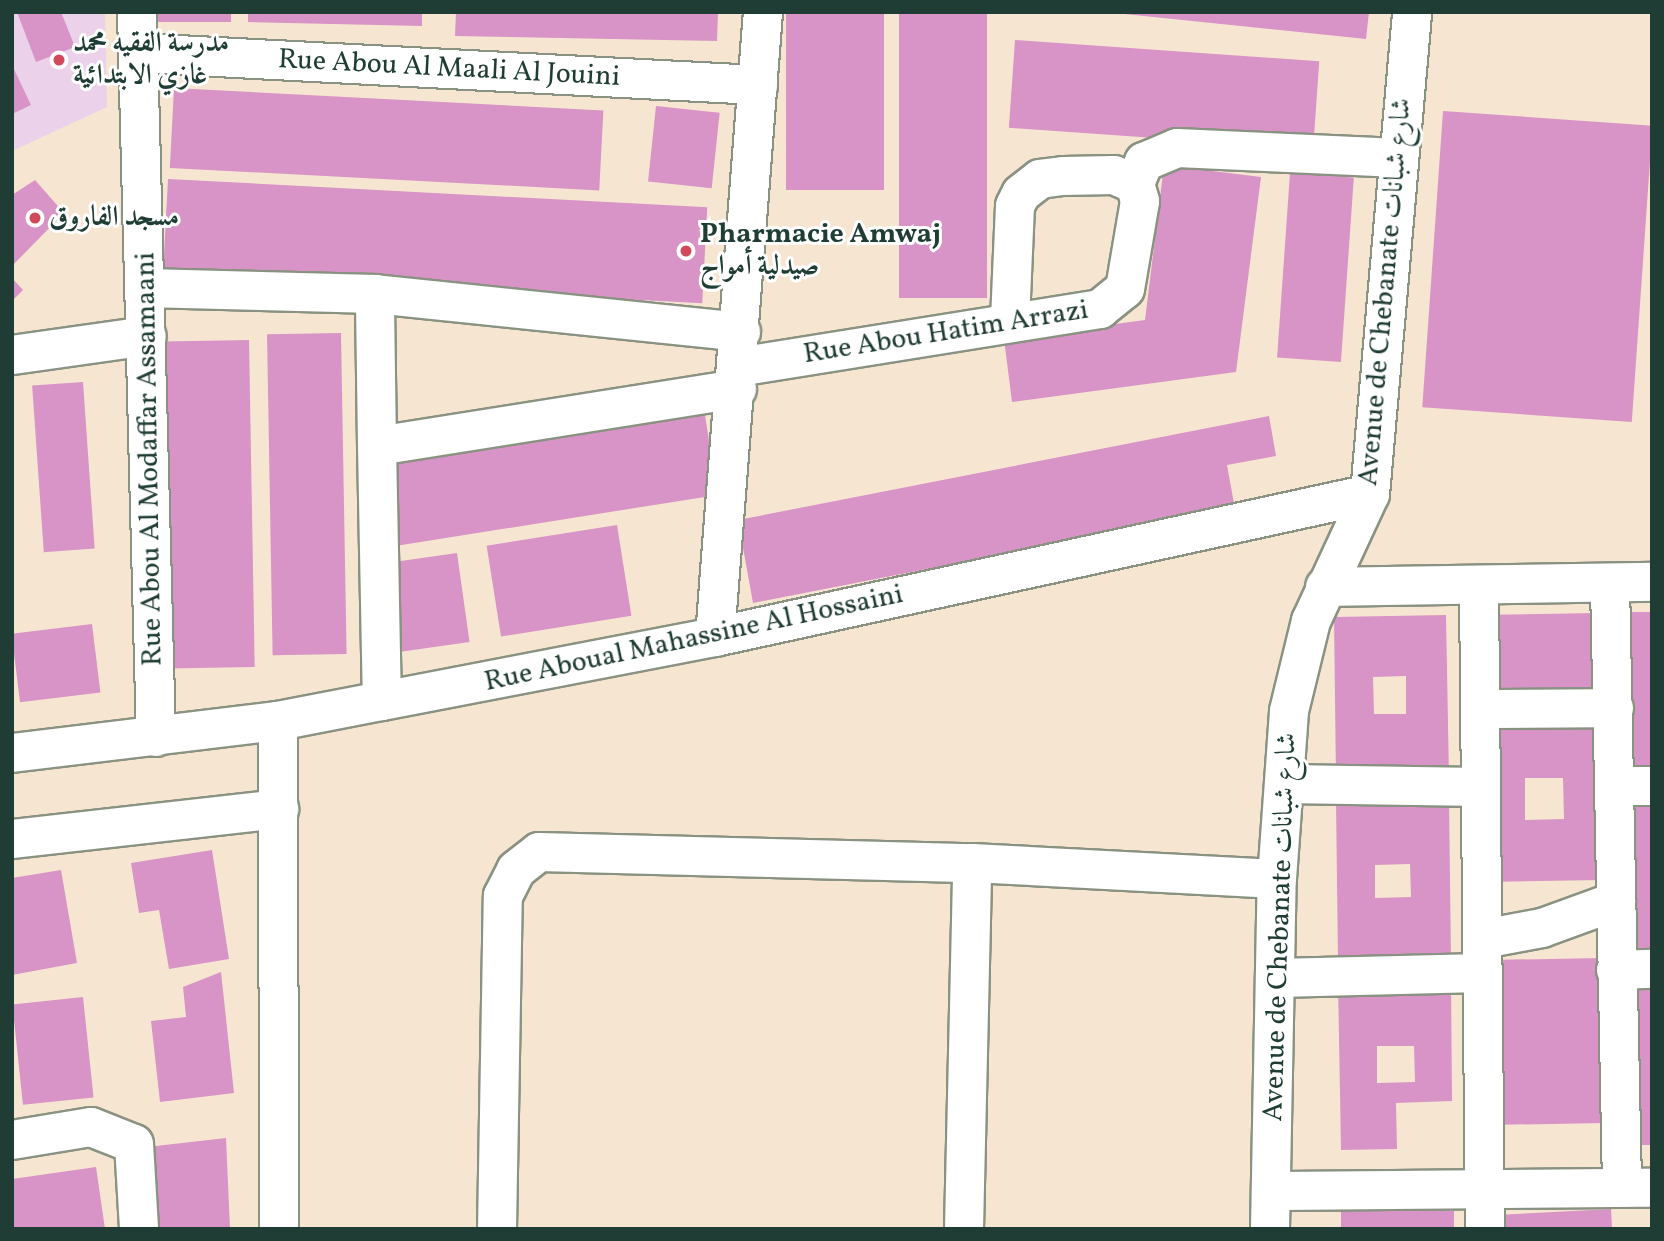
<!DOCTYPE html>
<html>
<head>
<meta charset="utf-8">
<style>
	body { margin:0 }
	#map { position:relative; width:1664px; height:1241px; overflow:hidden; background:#f6e6d1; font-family:Vollkorn,Amiri,serif }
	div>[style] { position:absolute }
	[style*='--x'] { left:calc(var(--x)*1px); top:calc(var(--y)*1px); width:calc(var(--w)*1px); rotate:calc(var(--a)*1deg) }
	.built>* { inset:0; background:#ecd1ea }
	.building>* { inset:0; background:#d894c6; transform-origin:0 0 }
	.roads { filter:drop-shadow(2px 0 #8a9282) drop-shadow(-2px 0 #8a9282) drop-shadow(0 2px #8a9282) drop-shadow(0 -2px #8a9282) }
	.minor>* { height:38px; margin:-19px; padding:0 19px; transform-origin:19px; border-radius:19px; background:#fff }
	.dots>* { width:19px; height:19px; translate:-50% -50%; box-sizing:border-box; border:4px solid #fff; border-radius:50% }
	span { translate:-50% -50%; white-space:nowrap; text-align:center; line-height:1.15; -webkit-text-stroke:6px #fff; paint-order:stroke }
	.poi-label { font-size:28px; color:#1f3d34; font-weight:700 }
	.left { translate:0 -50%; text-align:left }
	.street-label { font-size:28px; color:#1f3d34 }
	.frame { position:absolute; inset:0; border:14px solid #1f3d34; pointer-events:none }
</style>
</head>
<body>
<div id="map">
	<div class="built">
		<i style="clip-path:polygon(12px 12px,105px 12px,107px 107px,12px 151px)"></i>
	</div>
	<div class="building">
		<i style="clip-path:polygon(17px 12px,61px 12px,75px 47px,36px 62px)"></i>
		<i style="left:151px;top:12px;width:80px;height:10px"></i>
		<i style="clip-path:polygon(248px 12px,422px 12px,422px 26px,248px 22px)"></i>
		<i style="clip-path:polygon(456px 12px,718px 12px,717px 41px,455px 36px)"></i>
		<i style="left:786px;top:12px;width:98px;height:178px"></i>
		<i style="left:899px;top:12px;width:88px;height:286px"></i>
		<i style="clip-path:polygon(1105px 12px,1369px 12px,1366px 39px)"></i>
		<i style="left:1015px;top:40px;width:305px;height:88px;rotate:4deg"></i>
		<i style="clip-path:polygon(12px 65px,31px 105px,12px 114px)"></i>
		<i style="left:174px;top:88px;width:430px;height:80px;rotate:3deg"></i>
		<i style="left:656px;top:106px;width:64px;height:76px;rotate:6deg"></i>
		<i style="left:1443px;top:111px;width:210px;height:297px;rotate:4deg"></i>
		<i style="clip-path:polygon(1164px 165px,1261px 177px,1236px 372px,1012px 402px,1004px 339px,1145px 320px)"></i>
		<i style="left:1290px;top:173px;width:64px;height:185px;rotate:4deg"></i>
		<i style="left:168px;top:179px;width:540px;height:96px;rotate:3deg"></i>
		<i style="clip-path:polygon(35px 180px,64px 213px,12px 266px,12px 195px)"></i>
		<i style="clip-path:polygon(12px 278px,23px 290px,12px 301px)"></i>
		<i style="left:341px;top:333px;width:321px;height:74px;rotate:89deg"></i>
		<i style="left:249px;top:340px;width:327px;height:86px;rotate:89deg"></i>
		<i style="left:83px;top:382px;width:167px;height:51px;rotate:86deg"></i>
		<i style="left:704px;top:409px;width:87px;height:323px;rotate:81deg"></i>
		<i style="clip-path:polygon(1269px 416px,1276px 456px,1227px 465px,1235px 509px,753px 603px,738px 520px)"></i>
		<i style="left:617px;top:525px;width:92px;height:132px;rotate:81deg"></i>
		<i style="left:457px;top:553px;width:90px;height:71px;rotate:82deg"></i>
		<i style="left:1652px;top:612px;width:162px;height:29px;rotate:90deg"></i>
		<i style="left:1598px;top:613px;width:82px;height:117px;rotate:89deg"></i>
		<i style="clip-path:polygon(evenodd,1446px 615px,1449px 777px,1336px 779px,1334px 617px,1446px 615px,1406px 676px,1406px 714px,1374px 714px,1373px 677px,1406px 676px)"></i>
		<i style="left:92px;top:624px;width:69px;height:81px;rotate:83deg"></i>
		<i style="clip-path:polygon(evenodd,1600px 715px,1602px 880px,1483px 882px,1482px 716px,1600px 715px,1525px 778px,1563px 778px,1564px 819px,1525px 820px,1525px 778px)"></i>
		<i style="left:1652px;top:795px;width:162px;height:27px;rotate:90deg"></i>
		<i style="clip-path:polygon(evenodd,1449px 799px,1451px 961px,1338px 962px,1336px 800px,1449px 799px,1410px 864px,1411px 897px,1375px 898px,1375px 865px,1410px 864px)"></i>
		<i style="clip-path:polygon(212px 850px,229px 959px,169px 969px,159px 910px,139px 913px,131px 863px)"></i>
		<i style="clip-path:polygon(61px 870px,77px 963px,12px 975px,12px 878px)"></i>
		<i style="left:1603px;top:958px;width:165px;height:119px;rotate:89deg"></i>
		<i style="clip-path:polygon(221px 972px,234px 1093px,160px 1102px,151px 1021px,186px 1017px,183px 987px)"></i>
		<i style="left:1652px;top:976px;width:169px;height:25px;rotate:90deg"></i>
		<i style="clip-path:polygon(evenodd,1451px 980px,1452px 1101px,1396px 1103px,1397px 1149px,1341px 1150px,1338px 982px,1451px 980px,1377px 1046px,1414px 1046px,1415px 1082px,1377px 1083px,1377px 1046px)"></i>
		<i style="left:83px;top:997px;width:101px;height:71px;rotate:84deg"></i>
		<i style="clip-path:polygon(226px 1138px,230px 1229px,155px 1229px,147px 1147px)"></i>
		<i style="clip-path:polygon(96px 1167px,105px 1229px,12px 1229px,12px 1179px)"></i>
		<i style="left:1611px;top:1209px;width:20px;height:121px;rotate:87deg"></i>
		<i style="left:1454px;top:1211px;width:18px;height:113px;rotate:90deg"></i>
	</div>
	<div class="roads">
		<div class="minor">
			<i style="--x:137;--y:12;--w:725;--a:88.5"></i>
			<i style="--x:139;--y:53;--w:620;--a:2.96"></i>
			<i style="--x:1135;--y:184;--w:24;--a:-68"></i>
			<i style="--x:1144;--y:162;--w:36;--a:-23"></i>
			<i style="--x:1177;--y:148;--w:222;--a:2.6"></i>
			<i style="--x:146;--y:288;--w:229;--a:1.5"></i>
			<i style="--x:12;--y:355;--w:136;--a:-8"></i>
			<i style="--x:738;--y:367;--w:367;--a:-9.1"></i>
			<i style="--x:1100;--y:309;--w:32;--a:-39"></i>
			<i style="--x:1125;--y:289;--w:89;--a:-80.3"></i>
			<i style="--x:1140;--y:201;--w:18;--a:-106"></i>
			<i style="--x:1135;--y:184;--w:23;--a:-157"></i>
			<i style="--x:1114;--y:175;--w:51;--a:178.9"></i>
			<i style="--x:1063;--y:176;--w:23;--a:173"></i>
			<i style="--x:1040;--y:179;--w:24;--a:142"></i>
			<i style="--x:1021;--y:194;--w:13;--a:117"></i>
			<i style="--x:1015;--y:206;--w:116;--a:92.5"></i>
			<i style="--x:737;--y:389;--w:364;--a:171"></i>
			<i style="--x:377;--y:446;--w:152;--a:-90.8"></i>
			<i style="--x:375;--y:294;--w:368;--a:5.9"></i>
			<i style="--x:377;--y:446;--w:255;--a:88.9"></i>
			<i style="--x:1610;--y:583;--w:604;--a:88.86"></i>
			<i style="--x:1479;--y:585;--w:644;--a:89.47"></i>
			<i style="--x:1325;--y:587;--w:327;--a:-0.9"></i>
			<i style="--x:715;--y:637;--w:627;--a:-85.61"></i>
			<i style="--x:1480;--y:709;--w:134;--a:-0.4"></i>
			<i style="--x:278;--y:721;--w:508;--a:89.89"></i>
			<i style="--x:12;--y:753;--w:268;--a:-6.9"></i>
			<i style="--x:278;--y:721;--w:106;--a:-10.9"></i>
			<i style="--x:382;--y:701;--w:339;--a:-10.9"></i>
			<i style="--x:715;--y:637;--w:670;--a:-12.32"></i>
			<i style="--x:1284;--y:784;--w:196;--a:0.9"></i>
			<i style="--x:1614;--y:786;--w:38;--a:0"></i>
			<i style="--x:12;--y:839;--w:269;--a:-6.4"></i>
			<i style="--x:1483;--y:939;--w:60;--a:-10.6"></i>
			<i style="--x:1542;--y:928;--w:79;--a:-20"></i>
			<i style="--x:1616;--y:970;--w:36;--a:-2"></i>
			<i style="--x:1275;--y:978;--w:208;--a:-1.4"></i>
			<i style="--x:12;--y:1140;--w:80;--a:-9.3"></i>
			<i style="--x:91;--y:1127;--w:46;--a:21.6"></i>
			<i style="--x:134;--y:1144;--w:85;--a:86.6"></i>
			<i style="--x:1271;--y:1191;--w:381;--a:-0.5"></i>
			<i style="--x:497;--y:1229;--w:333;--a:-89"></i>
			<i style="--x:503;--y:896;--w:29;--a:-63"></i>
			<i style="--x:516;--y:870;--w:29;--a:-38"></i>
			<i style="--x:539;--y:852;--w:433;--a:1.5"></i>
			<i style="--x:972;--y:863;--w:305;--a:3"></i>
			<i style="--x:964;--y:1229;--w:366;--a:-88.7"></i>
			<i style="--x:1270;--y:1229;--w:350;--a:-88.9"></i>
			<i style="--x:1277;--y:879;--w:168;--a:-85.9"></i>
			<i style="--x:1289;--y:711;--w:93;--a:-76.3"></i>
			<i style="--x:1311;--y:621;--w:140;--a:-65.1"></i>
			<i style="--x:1370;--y:494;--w:484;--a:-85"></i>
		</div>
	</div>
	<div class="dots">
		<i style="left:59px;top:60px;background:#d1495b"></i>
		<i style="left:35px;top:218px;background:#d1495b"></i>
		<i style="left:686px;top:251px;background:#d1495b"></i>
	</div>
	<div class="poi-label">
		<span class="left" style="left:73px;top:60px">مدرسة الفقيه محمد<br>غازي الابتدائية</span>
		<span class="left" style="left:49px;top:218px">مسجد الفاروق</span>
		<span class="left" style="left:700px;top:251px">Pharmacie Amwaj<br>صيدلية أمواج</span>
	</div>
	<div class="street-label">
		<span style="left:449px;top:69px;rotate:3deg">Rue Abou Al Maali Al Jouini</span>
		<span style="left:1386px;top:292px;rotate:-85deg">Avenue de Chebanate شارع شبانات</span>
		<span style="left:946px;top:333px;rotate:-9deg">Rue Abou Hatim Arrazi</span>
		<span style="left:150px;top:459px;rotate:-91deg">Rue Abou Al Modaffar Assamaani</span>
		<span style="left:694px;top:639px;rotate:-12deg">Rue Aboual Mahassine Al Hossaini</span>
		<span style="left:1281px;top:927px;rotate:-88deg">Avenue de Chebanate شارع شبانات</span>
	</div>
	<div class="frame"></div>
</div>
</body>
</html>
